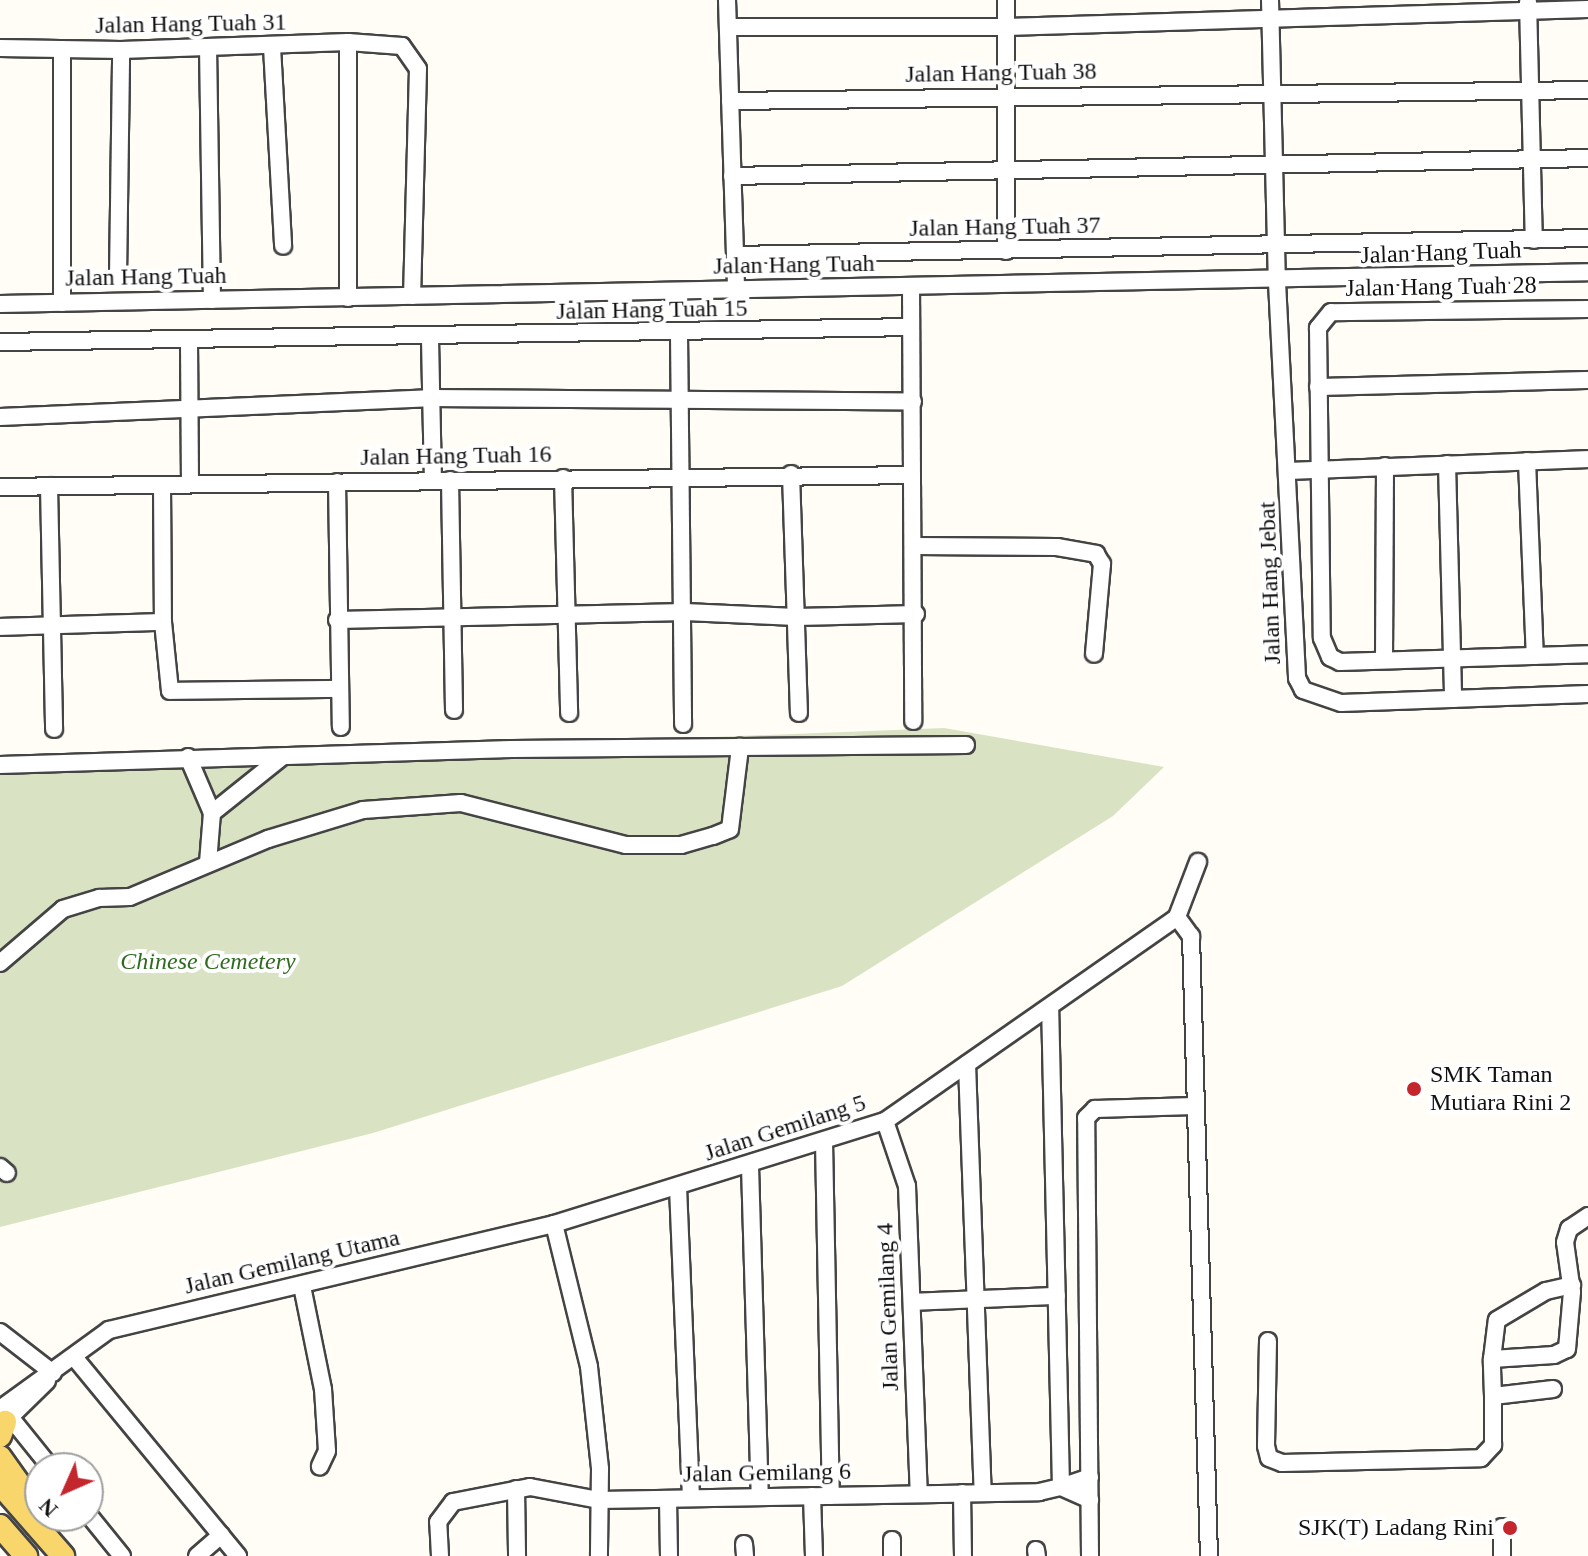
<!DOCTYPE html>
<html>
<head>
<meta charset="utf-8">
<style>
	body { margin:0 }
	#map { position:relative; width:1588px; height:1556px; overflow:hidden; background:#fffdf5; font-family:Georgia,serif }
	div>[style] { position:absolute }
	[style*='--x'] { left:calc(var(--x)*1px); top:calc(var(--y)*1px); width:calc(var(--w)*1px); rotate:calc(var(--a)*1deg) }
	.cemetery>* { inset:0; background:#d9e3c4 }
	.roads { filter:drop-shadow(2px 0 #444) drop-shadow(-2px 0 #444) drop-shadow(0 2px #444) drop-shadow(0 -2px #444) }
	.minor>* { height:16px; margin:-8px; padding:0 8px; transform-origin:8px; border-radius:8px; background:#fff }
	.major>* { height:22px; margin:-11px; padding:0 11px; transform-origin:11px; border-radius:11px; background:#f9d66b }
	.dots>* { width:22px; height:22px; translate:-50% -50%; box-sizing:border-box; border:4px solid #fff; border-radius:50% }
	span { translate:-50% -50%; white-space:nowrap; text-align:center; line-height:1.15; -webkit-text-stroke:8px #fff; paint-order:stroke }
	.street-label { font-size:24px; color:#111 }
	.park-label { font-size:24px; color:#2f6b1f; font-style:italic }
	.poi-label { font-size:24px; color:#111 }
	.left { translate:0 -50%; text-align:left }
	.right { translate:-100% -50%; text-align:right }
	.north { position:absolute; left:24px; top:1452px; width:80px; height:80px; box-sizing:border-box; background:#fff; border:2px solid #a0a0a0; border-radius:50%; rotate:225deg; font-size:22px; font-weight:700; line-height:32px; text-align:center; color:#111 }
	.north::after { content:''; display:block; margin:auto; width:28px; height:36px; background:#c4262e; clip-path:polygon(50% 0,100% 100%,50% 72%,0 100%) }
</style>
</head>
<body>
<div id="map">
	<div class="cemetery">
		<i style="clip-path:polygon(944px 728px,1164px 767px,1113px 816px,842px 986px,373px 1133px,0 1227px,0 765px)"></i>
	</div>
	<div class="roads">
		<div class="minor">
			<i style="--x:727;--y:0;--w:290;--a:88.2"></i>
			<i style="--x:1270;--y:0;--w:282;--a:88.6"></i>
			<i style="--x:1277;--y:282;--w:397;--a:87.1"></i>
			<i style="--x:1297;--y:678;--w:13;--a:63"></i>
			<i style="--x:1303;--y:690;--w:40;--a:18.9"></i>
			<i style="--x:1341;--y:703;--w:247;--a:-2.1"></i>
			<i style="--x:1528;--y:2;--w:238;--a:88.6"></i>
			<i style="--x:728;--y:27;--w:278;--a:0"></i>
			<i style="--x:1006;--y:27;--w:582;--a:-1.77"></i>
			<i style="--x:208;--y:47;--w:253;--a:89.1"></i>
			<i style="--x:272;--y:47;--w:199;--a:86.8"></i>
			<i style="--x:0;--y:48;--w:121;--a:0.9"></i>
			<i style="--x:121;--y:50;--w:227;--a:-2"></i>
			<i style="--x:348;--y:42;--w:54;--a:4.2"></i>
			<i style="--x:402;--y:46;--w:28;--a:55"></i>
			<i style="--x:418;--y:69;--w:227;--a:91.5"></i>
			<i style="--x:730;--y:101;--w:858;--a:-0.73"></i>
			<i style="--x:732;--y:176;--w:856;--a:-1.2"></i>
			<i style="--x:1006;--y:251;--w:251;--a:-90"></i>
			<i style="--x:735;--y:255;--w:853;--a:-1.14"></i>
			<i style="--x:118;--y:277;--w:227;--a:-89.2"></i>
			<i style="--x:911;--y:287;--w:434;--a:89.7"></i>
			<i style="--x:348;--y:298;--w:256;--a:-90"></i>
			<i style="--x:62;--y:303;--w:254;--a:-90"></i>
			<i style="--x:0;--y:304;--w:1588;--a:-1.15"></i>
			<i style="--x:1588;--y:309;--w:257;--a:179.3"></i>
			<i style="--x:1331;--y:312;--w:21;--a:129"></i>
			<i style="--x:1318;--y:328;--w:310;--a:89.3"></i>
			<i style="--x:1322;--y:638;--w:21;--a:67"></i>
			<i style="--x:1330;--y:657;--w:11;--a:27"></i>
			<i style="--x:1340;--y:662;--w:248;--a:-1.8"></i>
			<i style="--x:679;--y:334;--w:390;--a:89.4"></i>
			<i style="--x:430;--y:339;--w:141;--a:88.8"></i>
			<i style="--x:189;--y:341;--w:143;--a:89.6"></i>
			<i style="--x:0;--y:342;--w:911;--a:-0.94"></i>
			<i style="--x:1318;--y:387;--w:270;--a:-1.5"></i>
			<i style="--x:0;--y:417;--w:429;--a:-2.5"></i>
			<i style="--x:429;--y:398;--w:484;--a:0.4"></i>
			<i style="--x:1527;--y:461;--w:195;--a:87.7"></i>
			<i style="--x:1447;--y:464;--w:235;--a:88.5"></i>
			<i style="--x:1290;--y:471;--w:298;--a:-2.3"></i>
			<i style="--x:791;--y:474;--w:239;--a:88.1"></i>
			<i style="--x:563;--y:478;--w:235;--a:88.5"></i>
			<i style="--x:450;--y:480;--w:230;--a:89"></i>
			<i style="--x:337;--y:482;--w:245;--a:89.1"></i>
			<i style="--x:162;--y:485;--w:137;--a:89.6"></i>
			<i style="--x:163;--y:622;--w:69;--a:84.2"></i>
			<i style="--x:170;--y:691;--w:169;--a:-0.7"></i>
			<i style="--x:49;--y:486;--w:243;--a:88.8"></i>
			<i style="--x:0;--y:487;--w:912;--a:-0.75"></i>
			<i style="--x:915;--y:546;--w:142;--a:0.4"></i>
			<i style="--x:1057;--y:547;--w:40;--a:10"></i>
			<i style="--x:1096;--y:554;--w:12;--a:59"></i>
			<i style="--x:1102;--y:564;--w:90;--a:95.1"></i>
			<i style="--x:337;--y:620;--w:348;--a:-1.3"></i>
			<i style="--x:685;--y:612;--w:111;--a:2.6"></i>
			<i style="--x:796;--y:617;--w:120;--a:-1.4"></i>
			<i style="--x:0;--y:627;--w:163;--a:-1.8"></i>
			<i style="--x:1384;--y:660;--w:194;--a:-89.7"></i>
			<i style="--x:188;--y:757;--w:61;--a:66.8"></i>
			<i style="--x:212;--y:813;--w:50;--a:94.6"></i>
			<i style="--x:0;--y:765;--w:512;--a:-1.79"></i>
			<i style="--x:512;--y:749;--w:454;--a:-0.5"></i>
			<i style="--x:212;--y:813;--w:90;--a:-38.7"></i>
			<i style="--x:1177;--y:917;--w:24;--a:54"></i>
			<i style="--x:1191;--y:936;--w:620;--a:88.34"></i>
			<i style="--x:0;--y:963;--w:83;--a:-40.6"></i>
			<i style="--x:63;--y:909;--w:38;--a:-17"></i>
			<i style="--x:99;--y:898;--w:31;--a:-2"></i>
			<i style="--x:130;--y:897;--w:150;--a:-22.8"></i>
			<i style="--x:268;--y:839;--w:99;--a:-17"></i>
			<i style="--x:363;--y:810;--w:98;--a:-4.1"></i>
			<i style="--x:461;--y:803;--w:170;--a:14.3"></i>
			<i style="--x:626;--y:845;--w:55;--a:0"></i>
			<i style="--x:681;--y:845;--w:33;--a:-16"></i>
			<i style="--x:713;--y:836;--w:18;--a:-22"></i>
			<i style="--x:730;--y:829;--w:83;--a:-83"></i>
			<i style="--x:967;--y:1064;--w:429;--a:87.9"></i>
			<i style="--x:885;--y:1121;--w:69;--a:71.3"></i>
			<i style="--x:907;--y:1186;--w:308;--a:87.8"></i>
			<i style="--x:824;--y:1141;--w:355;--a:88.9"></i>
			<i style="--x:750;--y:1166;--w:331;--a:88.3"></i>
			<i style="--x:0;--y:1167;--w:9;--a:41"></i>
			<i style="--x:678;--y:1187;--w:311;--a:87.6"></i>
			<i style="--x:554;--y:1224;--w:147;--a:76.2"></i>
			<i style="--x:589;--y:1367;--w:103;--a:83.8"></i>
			<i style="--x:600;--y:1469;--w:87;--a:90.7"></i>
			<i style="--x:302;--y:1286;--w:105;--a:78.5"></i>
			<i style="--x:323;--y:1389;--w:62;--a:86.3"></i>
			<i style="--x:327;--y:1451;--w:17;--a:115"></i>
			<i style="--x:912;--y:1302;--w:145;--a:-2.4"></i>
			<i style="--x:0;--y:1332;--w:67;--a:37.7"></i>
			<i style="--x:1268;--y:1341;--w:105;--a:91.1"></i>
			<i style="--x:1266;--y:1446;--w:12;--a:76"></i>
			<i style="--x:1269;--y:1458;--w:14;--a:21"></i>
			<i style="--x:1282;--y:1463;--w:199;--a:-1.4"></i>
			<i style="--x:1481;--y:1458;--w:18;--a:-47"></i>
			<i style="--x:1493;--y:1445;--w:49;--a:-90"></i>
			<i style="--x:74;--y:1357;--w:258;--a:50.5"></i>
			<i style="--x:1492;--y:1359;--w:39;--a:-83"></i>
			<i style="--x:1497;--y:1320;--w:57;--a:-30.6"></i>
			<i style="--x:1546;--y:1291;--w:27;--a:-13"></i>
			<i style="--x:1553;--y:1389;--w:60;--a:173.3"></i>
			<i style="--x:1493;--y:1396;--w:37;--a:-92"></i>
			<i style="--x:1492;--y:1359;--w:62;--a:-3.7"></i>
			<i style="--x:1554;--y:1355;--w:14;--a:-25"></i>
			<i style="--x:1567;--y:1349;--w:57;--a:-85"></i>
			<i style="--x:1572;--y:1292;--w:50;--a:-98"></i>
			<i style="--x:1565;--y:1242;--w:14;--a:-73"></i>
			<i style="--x:1569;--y:1229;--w:23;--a:-34"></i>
			<i style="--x:2;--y:1407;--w:78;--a:51.2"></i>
			<i style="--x:0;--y:1409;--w:135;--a:-35.9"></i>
			<i style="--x:109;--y:1330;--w:457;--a:-13.4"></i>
			<i style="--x:554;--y:1224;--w:347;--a:-17.3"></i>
			<i style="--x:885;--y:1121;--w:356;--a:-34.9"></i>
			<i style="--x:1177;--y:917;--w:59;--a:-69.1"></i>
			<i style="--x:4;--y:1423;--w:60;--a:-44.3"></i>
			<i style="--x:1090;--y:1477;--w:31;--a:161"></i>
			<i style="--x:1061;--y:1487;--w:32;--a:24"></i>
			<i style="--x:516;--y:1489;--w:67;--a:89.1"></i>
			<i style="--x:962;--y:1493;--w:63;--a:89.1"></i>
			<i style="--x:812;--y:1496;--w:60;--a:88.1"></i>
			<i style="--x:668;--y:1499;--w:57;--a:89"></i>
			<i style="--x:88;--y:1514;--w:54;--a:51"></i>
			<i style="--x:892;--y:1540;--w:16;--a:90"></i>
			<i style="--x:744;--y:1544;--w:12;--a:85"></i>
			<i style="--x:1036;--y:1550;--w:6;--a:81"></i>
			<i style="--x:197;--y:1556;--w:32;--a:-41"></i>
			<i style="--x:440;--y:1556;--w:34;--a:-93"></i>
			<i style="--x:438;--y:1522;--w:25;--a:-53"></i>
			<i style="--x:453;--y:1502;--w:78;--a:-11"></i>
			<i style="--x:530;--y:1487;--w:70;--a:10.7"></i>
			<i style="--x:599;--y:1500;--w:440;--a:-1"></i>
			<i style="--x:1039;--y:1492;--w:23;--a:-13"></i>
			<i style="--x:1061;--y:1487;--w:478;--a:-91.3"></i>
			<i style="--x:1090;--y:1556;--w:438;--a:-90.5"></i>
			<i style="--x:1086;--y:1118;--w:13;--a:-45"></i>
			<i style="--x:1095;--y:1109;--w:99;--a:-1.7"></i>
			<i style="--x:1502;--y:1556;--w:29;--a:-90"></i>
		</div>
		<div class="major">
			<i style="--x:0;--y:1436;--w:15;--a:-70"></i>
			<i style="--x:0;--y:1457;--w:47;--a:54.6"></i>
			<i style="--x:0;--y:1484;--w:96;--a:48.8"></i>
			<i style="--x:0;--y:1526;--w:40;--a:49"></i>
		</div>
	</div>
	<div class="dots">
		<i style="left:1414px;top:1089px;background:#c4262e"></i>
		<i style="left:1510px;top:1528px;background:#c4262e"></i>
	</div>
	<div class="street-label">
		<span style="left:191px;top:24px;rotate:-1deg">Jalan Hang Tuah 31</span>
		<span style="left:1001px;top:73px;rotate:-1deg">Jalan Hang Tuah 38</span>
		<span style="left:1005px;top:227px;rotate:-1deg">Jalan Hang Tuah 37</span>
		<span style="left:1441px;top:253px;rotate:-2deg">Jalan Hang Tuah</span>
		<span style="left:794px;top:265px;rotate:-1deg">Jalan Hang Tuah</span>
		<span style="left:146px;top:277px;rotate:-1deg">Jalan Hang Tuah</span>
		<span style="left:1441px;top:287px;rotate:-1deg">Jalan Hang Tuah 28</span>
		<span style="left:652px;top:310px;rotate:-1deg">Jalan Hang Tuah 15</span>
		<span style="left:456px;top:456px;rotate:-1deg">Jalan Hang Tuah 16</span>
		<span style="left:1270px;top:583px;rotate:-92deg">Jalan Hang Jebat</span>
		<span style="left:785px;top:1128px;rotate:-18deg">Jalan Gemilang 5</span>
		<span style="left:292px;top:1262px;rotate:-13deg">Jalan Gemilang Utama</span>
		<span style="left:888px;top:1307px;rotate:-92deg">Jalan Gemilang 4</span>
		<span style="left:767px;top:1473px;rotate:-1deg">Jalan Gemilang 6</span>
	</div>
	<div class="park-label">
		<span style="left:208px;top:962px">Chinese Cemetery</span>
	</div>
	<div class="poi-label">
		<span class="left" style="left:1430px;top:1089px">SMK Taman<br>Mutiara Rini 2</span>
		<span class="right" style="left:1494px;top:1528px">SJK(T) Ladang Rini</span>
	</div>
	<div class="north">N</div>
</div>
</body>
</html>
